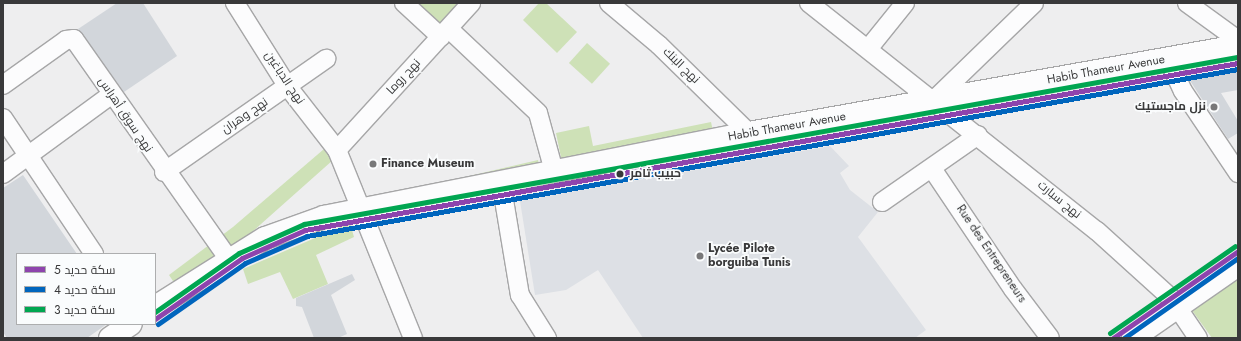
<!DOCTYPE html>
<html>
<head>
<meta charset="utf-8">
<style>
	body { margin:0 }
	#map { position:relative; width:1241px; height:341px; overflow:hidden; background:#eeeeef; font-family:Jost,Cairo,sans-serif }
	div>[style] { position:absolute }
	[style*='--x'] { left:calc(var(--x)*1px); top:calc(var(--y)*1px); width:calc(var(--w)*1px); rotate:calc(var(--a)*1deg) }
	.built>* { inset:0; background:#dde0e5 }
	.green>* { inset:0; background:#cee1b7; transform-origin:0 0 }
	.building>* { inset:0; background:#d2d6db }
	.roads { filter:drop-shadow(1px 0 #a6a6a7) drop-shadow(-1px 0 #a6a6a7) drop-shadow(0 1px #a6a6a7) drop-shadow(0 -1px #a6a6a7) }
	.minor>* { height:18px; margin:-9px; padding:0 9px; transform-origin:9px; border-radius:9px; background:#fcfcfd }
	.secondary>* { height:22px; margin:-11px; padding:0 11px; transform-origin:11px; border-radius:11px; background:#fcfcfd }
	.rail-1>* { height:5px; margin:-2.5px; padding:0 2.5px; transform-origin:2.5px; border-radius:2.5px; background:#8e44ad }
	.rail-2>* { height:5px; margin:-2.5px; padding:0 2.5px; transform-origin:2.5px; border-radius:2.5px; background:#0065bd }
	.rail-3>* { height:5px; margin:-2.5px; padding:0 2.5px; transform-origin:2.5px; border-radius:2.5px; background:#00a651 }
	.dots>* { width:11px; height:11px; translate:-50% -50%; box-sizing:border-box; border:2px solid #fafcfd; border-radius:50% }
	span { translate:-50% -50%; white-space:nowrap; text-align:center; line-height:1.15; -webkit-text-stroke:3.5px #fafcfd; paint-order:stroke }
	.street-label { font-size:12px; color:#39393a }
	.poi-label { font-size:12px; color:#39393a; font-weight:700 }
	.right { translate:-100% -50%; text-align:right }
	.left { translate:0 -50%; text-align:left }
	.stop-label { font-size:12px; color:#39393a; font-weight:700 }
	.frame { position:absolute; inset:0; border:4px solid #39393a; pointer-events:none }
	.legend { position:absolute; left:16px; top:253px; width:140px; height:72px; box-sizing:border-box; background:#fafcfd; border:1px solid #adaeaf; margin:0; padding:5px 7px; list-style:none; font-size:12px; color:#39393a }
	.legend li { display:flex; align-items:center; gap:8px; height:20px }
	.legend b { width:20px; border:1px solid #adaeaf }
</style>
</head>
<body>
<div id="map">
	<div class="built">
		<i style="clip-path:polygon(830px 146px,849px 166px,840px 173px,850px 190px,878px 212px,858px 237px,926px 330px,915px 338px,643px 338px,598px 270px,566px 290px,535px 295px,520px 201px)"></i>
	</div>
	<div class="green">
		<i style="clip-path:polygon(411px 3px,468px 3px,441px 32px)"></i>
		<i style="clip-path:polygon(539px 3px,546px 3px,577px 32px,557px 53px,523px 20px)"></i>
		<i style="left:587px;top:43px;width:31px;height:27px;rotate:42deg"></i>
		<i style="clip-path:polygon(711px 122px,714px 136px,563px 167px,556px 133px,589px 126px,593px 146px)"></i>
		<i style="clip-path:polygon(324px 149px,333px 160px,243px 240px,177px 287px,169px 275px,233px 227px)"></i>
		<i style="left:538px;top:160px;width:9px;height:172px;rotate:77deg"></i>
		<i style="clip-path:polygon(350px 223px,354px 237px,316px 255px,328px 284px,293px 299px,280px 272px,248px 284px,243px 269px)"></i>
		<i style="clip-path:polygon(1238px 276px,1238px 338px,1212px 338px,1191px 309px)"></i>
	</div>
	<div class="building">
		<i style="clip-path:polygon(117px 3px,143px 3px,177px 56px,124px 92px,78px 29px)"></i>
		<i style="clip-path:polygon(1238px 68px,1238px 90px,1221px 93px,1238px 121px,1238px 133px,1228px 139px,1187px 76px)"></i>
		<i style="clip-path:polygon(23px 175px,77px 254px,17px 254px,17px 324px,107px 324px,87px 338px,7px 338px,3px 332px,3px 188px)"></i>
		<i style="clip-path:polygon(352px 274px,355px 280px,331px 295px,347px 334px,338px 338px,314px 338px,302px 307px,296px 306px,296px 298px)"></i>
	</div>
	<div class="roads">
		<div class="minor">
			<i style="--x:235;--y:3;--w:99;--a:57.8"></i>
			<i style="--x:288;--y:87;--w:80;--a:52.1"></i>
			<i style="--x:337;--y:150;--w:203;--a:68"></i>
			<i style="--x:404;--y:3;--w:50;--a:42.6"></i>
			<i style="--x:609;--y:3;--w:65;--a:40"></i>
			<i style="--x:659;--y:45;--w:126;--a:44.4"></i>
			<i style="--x:809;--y:3;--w:367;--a:38.4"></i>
			<i style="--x:1097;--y:231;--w:100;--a:42.2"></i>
			<i style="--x:1171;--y:298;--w:48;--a:56"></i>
			<i style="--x:1187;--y:3;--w:63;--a:36"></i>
			<i style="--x:449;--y:29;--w:122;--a:43.3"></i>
			<i style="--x:538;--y:113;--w:60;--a:74.6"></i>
			<i style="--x:868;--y:49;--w:59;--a:-51.2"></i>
			<i style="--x:1168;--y:59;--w:35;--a:65"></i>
			<i style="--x:1183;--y:91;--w:99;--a:56.1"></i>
			<i style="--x:3;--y:85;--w:77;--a:-35.5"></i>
			<i style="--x:66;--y:40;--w:8;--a:-7"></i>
			<i style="--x:74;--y:39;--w:268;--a:54.9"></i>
			<i style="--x:932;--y:102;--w:142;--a:-44.1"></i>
			<i style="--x:3;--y:118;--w:164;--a:56.2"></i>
			<i style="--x:337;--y:150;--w:199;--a:-47.6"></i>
			<i style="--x:933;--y:170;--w:143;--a:56.1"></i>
			<i style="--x:1013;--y:289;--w:61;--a:52.9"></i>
			<i style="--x:164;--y:172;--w:198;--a:-34.9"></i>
			<i style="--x:3;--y:174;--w:134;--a:-36.2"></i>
			<i style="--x:501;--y:182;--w:115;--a:80.5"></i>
			<i style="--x:520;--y:295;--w:51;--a:57.9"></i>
			<i style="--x:882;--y:202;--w:117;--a:-34.9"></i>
		</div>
		<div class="secondary">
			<i style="--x:155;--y:307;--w:130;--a:-32.1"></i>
			<i style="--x:265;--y:238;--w:63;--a:-19.6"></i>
			<i style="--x:324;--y:217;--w:433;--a:-11.2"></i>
			<i style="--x:749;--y:133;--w:497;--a:-10.1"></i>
			<i style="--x:110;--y:338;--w:25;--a:-34"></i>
			<i style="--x:1133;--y:338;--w:128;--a:-34.8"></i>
		</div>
	</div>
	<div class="rail-1">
		<i style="--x:155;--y:319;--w:106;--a:-35"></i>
		<i style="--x:242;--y:258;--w:69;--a:-24"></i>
		<i style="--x:305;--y:230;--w:948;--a:-10.15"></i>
		<i style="--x:1113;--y:338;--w:152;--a:-34.8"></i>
	</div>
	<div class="rail-2">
		<i style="--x:158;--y:324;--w:106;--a:-35"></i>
		<i style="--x:245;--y:263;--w:68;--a:-23.5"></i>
		<i style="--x:307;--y:236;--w:946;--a:-10.17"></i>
		<i style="--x:1124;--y:338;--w:139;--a:-35.1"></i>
	</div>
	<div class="rail-3">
		<i style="--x:155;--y:312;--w:103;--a:-35.1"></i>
		<i style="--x:239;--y:253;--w:71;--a:-24"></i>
		<i style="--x:304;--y:224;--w:948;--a:-10.15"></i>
		<i style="--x:1110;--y:333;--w:152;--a:-34.8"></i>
	</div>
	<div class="dots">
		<i style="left:1214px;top:107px;background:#787879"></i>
		<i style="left:373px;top:164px;background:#787879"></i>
		<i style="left:620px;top:174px;background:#39393a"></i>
		<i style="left:700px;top:256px;background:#787879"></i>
	</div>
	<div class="street-label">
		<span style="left:681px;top:66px;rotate:44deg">نهج البنك</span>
		<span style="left:1106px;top:70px;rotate:-10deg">Habib Thameur Avenue</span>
		<span style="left:404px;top:77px;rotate:-47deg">نهج روما</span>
		<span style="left:284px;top:78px;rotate:56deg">نهج الدباغين</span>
		<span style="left:125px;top:115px;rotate:56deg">نهج سوق أهراس</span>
		<span style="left:245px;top:116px;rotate:-34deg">نهج وهران</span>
		<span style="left:787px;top:127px;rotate:-10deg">Habib Thameur Avenue</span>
		<span style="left:1059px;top:200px;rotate:39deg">نهج سبارت</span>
		<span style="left:991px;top:254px;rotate:56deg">Rue des Entrepreneurs</span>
	</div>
	<div class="poi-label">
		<span class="right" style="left:1206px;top:107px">نزل ماجستيك</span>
		<span class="left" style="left:381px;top:164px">Finance Museum</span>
		<span class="left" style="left:708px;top:256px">Lycée Pilote<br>borguiba Tunis</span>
	</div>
	<div class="stop-label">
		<span class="left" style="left:630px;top:174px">حبيب ثامر</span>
	</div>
	<div class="frame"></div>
	<ul class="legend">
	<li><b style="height:5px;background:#8e44ad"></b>سكة حديد 5</li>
	<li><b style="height:5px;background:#0065bd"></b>سكة حديد 4</li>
	<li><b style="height:5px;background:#00a651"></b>سكة حديد 3</li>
	</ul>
</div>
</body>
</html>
